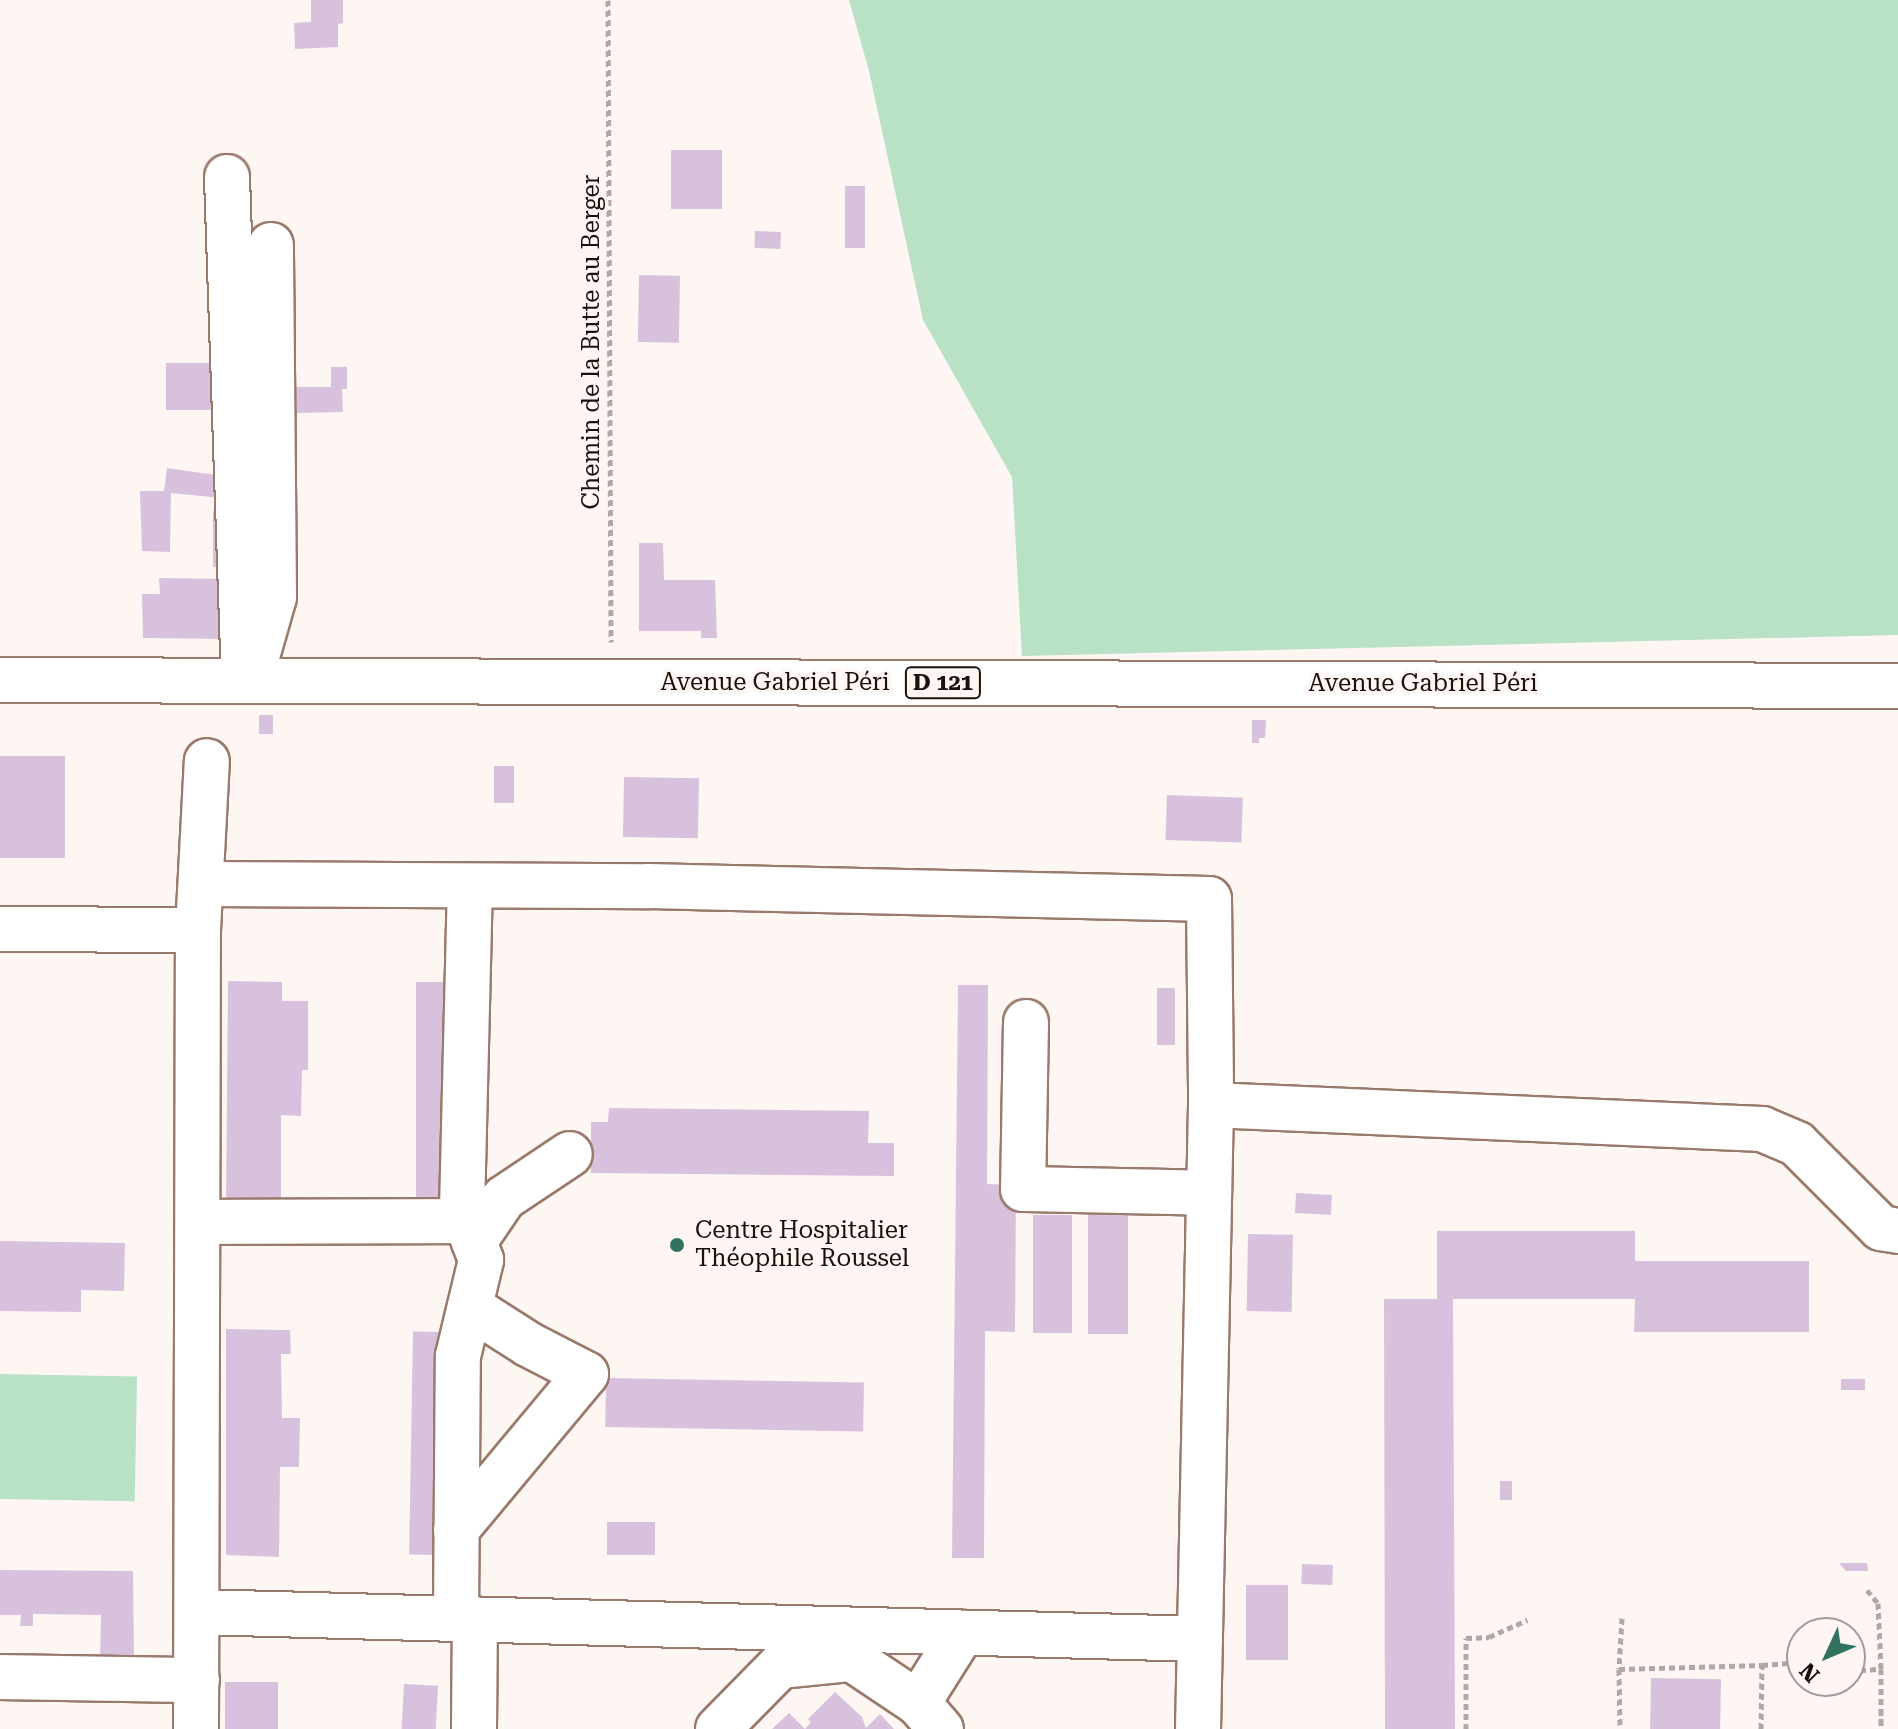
<!DOCTYPE html>
<html>
<head>
<meta charset="utf-8">
<style>
	body { margin:0 }
	#map { position:relative; width:1898px; height:1729px; overflow:hidden; background:#fef6f3; font-family:"Roboto Serif",serif }
	div>[style] { position:absolute }
	[style*='--x'] { left:calc(var(--x)*1px); top:calc(var(--y)*1px); width:calc(var(--w)*1px); rotate:calc(var(--a)*1deg) }
	.green>* { inset:0; background:#b8e1c5; transform-origin:0 0 }
	.building>* { inset:0; background:#d8c1dc; transform-origin:0 0 }
	.path>* { height:5px; margin-top:-2.5px; transform-origin:0; background:repeating-linear-gradient(90deg,#b1a8a4 0 6px,transparent 0 10px) }
	.roads { filter:drop-shadow(2px 0 #997a6b) drop-shadow(-2px 0 #997a6b) drop-shadow(0 2px #997a6b) drop-shadow(0 -2px #997a6b) }
	.minor>* { height:44px; margin:-22px; padding:0 22px; transform-origin:22px; border-radius:22px; background:#fff }
	.major>* { height:44px; margin:-22px; padding:0 22px; transform-origin:22px; border-radius:22px; background:#fff }
	.dots>* { width:22px; height:22px; translate:-50% -50%; box-sizing:border-box; border:4px solid #fef6f3; border-radius:50% }
	span { translate:-50% -50%; white-space:nowrap; text-align:center; line-height:1.15; -webkit-text-stroke:7px #fef6f3; paint-order:stroke }
	.shield-label span { padding:2px 6px; background:#fef6f3; border:2px solid; border-radius:6px; -webkit-text-stroke-width:0 }
	.shield-label { font-size:22px; color:#1b100a; font-weight:700 }
	.street-label { font-size:24px; color:#1b100a }
	.poi-label { font-size:24px; color:#1b100a }
	.left { translate:0 -50%; text-align:left }
	.north { position:absolute; left:1786px; top:1617px; width:80px; height:80px; box-sizing:border-box; background:#fef6f3; border:2px solid #a39a96; border-radius:50%; rotate:226deg; font-size:22px; font-weight:700; line-height:32px; text-align:center; color:#1b100a }
	.north::after { content:''; display:block; margin:auto; width:28px; height:36px; background:#307160; clip-path:polygon(50% 0,100% 100%,50% 72%,0 100%) }
</style>
</head>
<body>
<div id="map">
	<div class="green">
		<i style="clip-path:polygon(849px 0,1898px 0,1898px 635px,1022px 656px,1012px 477px,923px 320px,869px 71px)"></i>
		<i style="left:0;top:1374px;width:137px;height:125px;rotate:1deg"></i>
	</div>
	<div class="building">
		<i style="clip-path:polygon(311px 0,343px 0,343px 23px,338px 24px,338px 47px,295px 49px,294px 23px,311px 22px)"></i>
		<i style="left:671px;top:150px;width:51px;height:59px"></i>
		<i style="left:845px;top:186px;width:20px;height:62px"></i>
		<i style="left:755px;top:231px;width:26px;height:17px;rotate:2deg"></i>
		<i style="left:639px;top:275px;width:41px;height:67px;rotate:1deg"></i>
		<i style="left:166px;top:363px;width:51px;height:47px"></i>
		<i style="clip-path:polygon(331px 367px,347px 367px,347px 389px,342px 389px,343px 412px,297px 413px,296px 387px,331px 387px)"></i>
		<i style="clip-path:polygon(167px 468px,223px 476px,221px 498px,171px 493px,170px 552px,142px 551px,140px 491px,164px 491px)"></i>
		<i style="clip-path:polygon(213px 511px,228px 512px,230px 568px,213px 567px)"></i>
		<i style="clip-path:polygon(639px 543px,663px 543px,664px 580px,715px 580px,717px 638px,701px 638px,701px 631px,639px 631px)"></i>
		<i style="clip-path:polygon(159px 578px,229px 579px,230px 639px,143px 638px,142px 594px,160px 594px)"></i>
		<i style="left:259px;top:715px;width:14px;height:19px"></i>
		<i style="clip-path:polygon(1252px 720px,1266px 720px,1265px 738px,1259px 738px,1259px 743px,1252px 743px)"></i>
		<i style="left:0;top:756px;width:65px;height:102px"></i>
		<i style="left:494px;top:766px;width:20px;height:37px"></i>
		<i style="left:624px;top:777px;width:75px;height:60px;rotate:1deg"></i>
		<i style="left:1167px;top:795px;width:76px;height:45px;rotate:2deg"></i>
		<i style="clip-path:polygon(228px 981px,282px 982px,282px 1001px,308px 1001px,308px 1070px,302px 1070px,301px 1116px,281px 1115px,281px 1206px,226px 1205px)"></i>
		<i style="left:416px;top:982px;width:27px;height:224px"></i>
		<i style="clip-path:polygon(958px 985px,988px 985px,987px 1184px,1016px 1185px,1015px 1332px,985px 1331px,984px 1558px,952px 1558px)"></i>
		<i style="left:1157px;top:988px;width:18px;height:57px"></i>
		<i style="clip-path:polygon(609px 1108px,869px 1111px,868px 1143px,894px 1143px,894px 1176px,591px 1173px,591px 1122px,608px 1122px)"></i>
		<i style="left:1332px;top:1195px;width:20px;height:36px;rotate:93deg"></i>
		<i style="left:1033px;top:1215px;width:39px;height:118px"></i>
		<i style="left:1088px;top:1215px;width:40px;height:119px"></i>
		<i style="clip-path:polygon(1437px 1231px,1635px 1231px,1635px 1261px,1809px 1261px,1809px 1332px,1634px 1332px,1635px 1299px,1453px 1299px,1455px 1729px,1385px 1729px,1384px 1299px,1437px 1299px)"></i>
		<i style="left:1248px;top:1234px;width:45px;height:77px;rotate:1deg"></i>
		<i style="clip-path:polygon(0 1241px,125px 1243px,124px 1291px,81px 1290px,81px 1312px,0 1311px)"></i>
		<i style="clip-path:polygon(226px 1329px,290px 1330px,291px 1354px,281px 1354px,282px 1418px,300px 1418px,299px 1467px,280px 1467px,279px 1557px,226px 1555px)"></i>
		<i style="left:441px;top:1332px;width:223px;height:28px;rotate:91deg"></i>
		<i style="left:606px;top:1378px;width:258px;height:49px;rotate:1deg"></i>
		<i style="left:1841px;top:1379px;width:24px;height:11px"></i>
		<i style="left:1500px;top:1481px;width:12px;height:19px"></i>
		<i style="left:607px;top:1522px;width:48px;height:33px"></i>
		<i style="clip-path:polygon(1839px 1563px,1867px 1563px,1868px 1571px,1846px 1571px)"></i>
		<i style="left:1302px;top:1564px;width:31px;height:20px;rotate:2deg"></i>
		<i style="clip-path:polygon(0 1570px,133px 1571px,134px 1661px,100px 1661px,101px 1615px,33px 1614px,33px 1626px,20px 1626px,21px 1615px,0 1615px)"></i>
		<i style="left:1246px;top:1585px;width:42px;height:75px"></i>
		<i style="left:1651px;top:1678px;width:70px;height:51px;rotate:1deg"></i>
		<i style="left:225px;top:1682px;width:53px;height:47px"></i>
		<i style="left:404px;top:1684px;width:34px;height:45px;rotate:3deg"></i>
		<i style="clip-path:polygon(835px 1692px,862px 1717px,866px 1728px,880px 1714px,894px 1729px,772px 1729px,789px 1713px,805px 1729px,811px 1722px,808px 1719px)"></i>
	</div>
	<div class="path">
		<i style="--x:608;--y:0;--w:642;--a:89.73"></i>
		<i style="--x:1867;--y:1590;--w:17;--a:50"></i>
		<i style="--x:1878;--y:1603;--w:66;--a:87.4"></i>
		<i style="--x:1622;--y:1618;--w:51;--a:93.4"></i>
		<i style="--x:1619;--y:1669;--w:143;--a:-1.6"></i>
		<i style="--x:1619;--y:1669;--w:60;--a:89"></i>
		<i style="--x:1850;--y:1671;--w:31;--a:-4"></i>
		<i style="--x:1881;--y:1669;--w:60;--a:90"></i>
		<i style="--x:1466;--y:1729;--w:91;--a:-90"></i>
		<i style="--x:1466;--y:1638;--w:23;--a:-2"></i>
		<i style="--x:1489;--y:1637;--w:42;--a:-24.1"></i>
		<i style="--x:1761;--y:1729;--w:64;--a:-89.1"></i>
		<i style="--x:1762;--y:1665;--w:40;--a:-4.3"></i>
	</div>
	<div class="roads">
		<div class="minor">
			<i style="--x:227;--y:177;--w:504;--a:88.07"></i>
			<i style="--x:256;--y:660;--w:66;--a:-74.1"></i>
			<i style="--x:274;--y:597;--w:352;--a:-90.5"></i>
			<i style="--x:201;--y:884;--w:448;--a:0.3"></i>
			<i style="--x:649;--y:886;--w:560;--a:1.33"></i>
			<i style="--x:1209;--y:899;--w:206;--a:89.4"></i>
			<i style="--x:1211;--y:1105;--w:624;--a:91.19"></i>
			<i style="--x:0;--y:929;--w:198;--a:0.3"></i>
			<i style="--x:1026;--y:1022;--w:167;--a:91"></i>
			<i style="--x:1023;--y:1189;--w:186;--a:1.2"></i>
			<i style="--x:1211;--y:1105;--w:552;--a:2.49"></i>
			<i style="--x:1762;--y:1129;--w:38;--a:23"></i>
			<i style="--x:1797;--y:1144;--w:119;--a:45"></i>
			<i style="--x:1881;--y:1228;--w:17;--a:10"></i>
			<i style="--x:198;--y:1222;--w:268;--a:-0.2"></i>
			<i style="--x:474;--y:1242;--w:53;--a:-55.7"></i>
			<i style="--x:504;--y:1198;--w:79;--a:-33.7"></i>
			<i style="--x:456;--y:1530;--w:203;--a:-50.2"></i>
			<i style="--x:586;--y:1374;--w:65;--a:-152.7"></i>
			<i style="--x:528;--y:1344;--w:69;--a:-147.5"></i>
			<i style="--x:198;--y:1612;--w:1002;--a:1.54"></i>
			<i style="--x:456;--y:1618;--w:262;--a:-89.6"></i>
			<i style="--x:458;--y:1356;--w:99;--a:-76.5"></i>
			<i style="--x:481;--y:1260;--w:53;--a:-110.8"></i>
			<i style="--x:462;--y:1210;--w:324;--a:-88.6"></i>
			<i style="--x:0;--y:1677;--w:197;--a:0.9"></i>
			<i style="--x:918;--y:1703;--w:83;--a:-57.8"></i>
			<i style="--x:196;--y:1729;--w:799;--a:-89.86"></i>
			<i style="--x:198;--y:930;--w:169;--a:-87"></i>
			<i style="--x:474;--y:1729;--w:110;--a:-89.5"></i>
			<i style="--x:718;--y:1729;--w:88;--a:-45.5"></i>
			<i style="--x:780;--y:1666;--w:72;--a:-5.6"></i>
			<i style="--x:852;--y:1659;--w:79;--a:33.7"></i>
			<i style="--x:918;--y:1703;--w:35;--a:49"></i>
		</div>
		<div class="major">
			<i style="--x:0;--y:680;--w:1898;--a:0.18"></i>
		</div>
	</div>
	<div class="dots">
		<i style="left:677px;top:1245px;background:#307160"></i>
	</div>
	<div class="shield-label">
		<span style="left:943px;top:683px">D 121</span>
	</div>
	<div class="street-label">
		<span style="left:592px;top:342px;rotate:-90deg">Chemin de la Butte au Berger</span>
		<span style="left:775px;top:683px">Avenue Gabriel Péri</span>
		<span style="left:1423px;top:684px">Avenue Gabriel Péri</span>
	</div>
	<div class="poi-label">
		<span class="left" style="left:695px;top:1245px">Centre Hospitalier<br>Théophile Roussel</span>
	</div>
	<div class="north">N</div>
</div>
</body>
</html>
